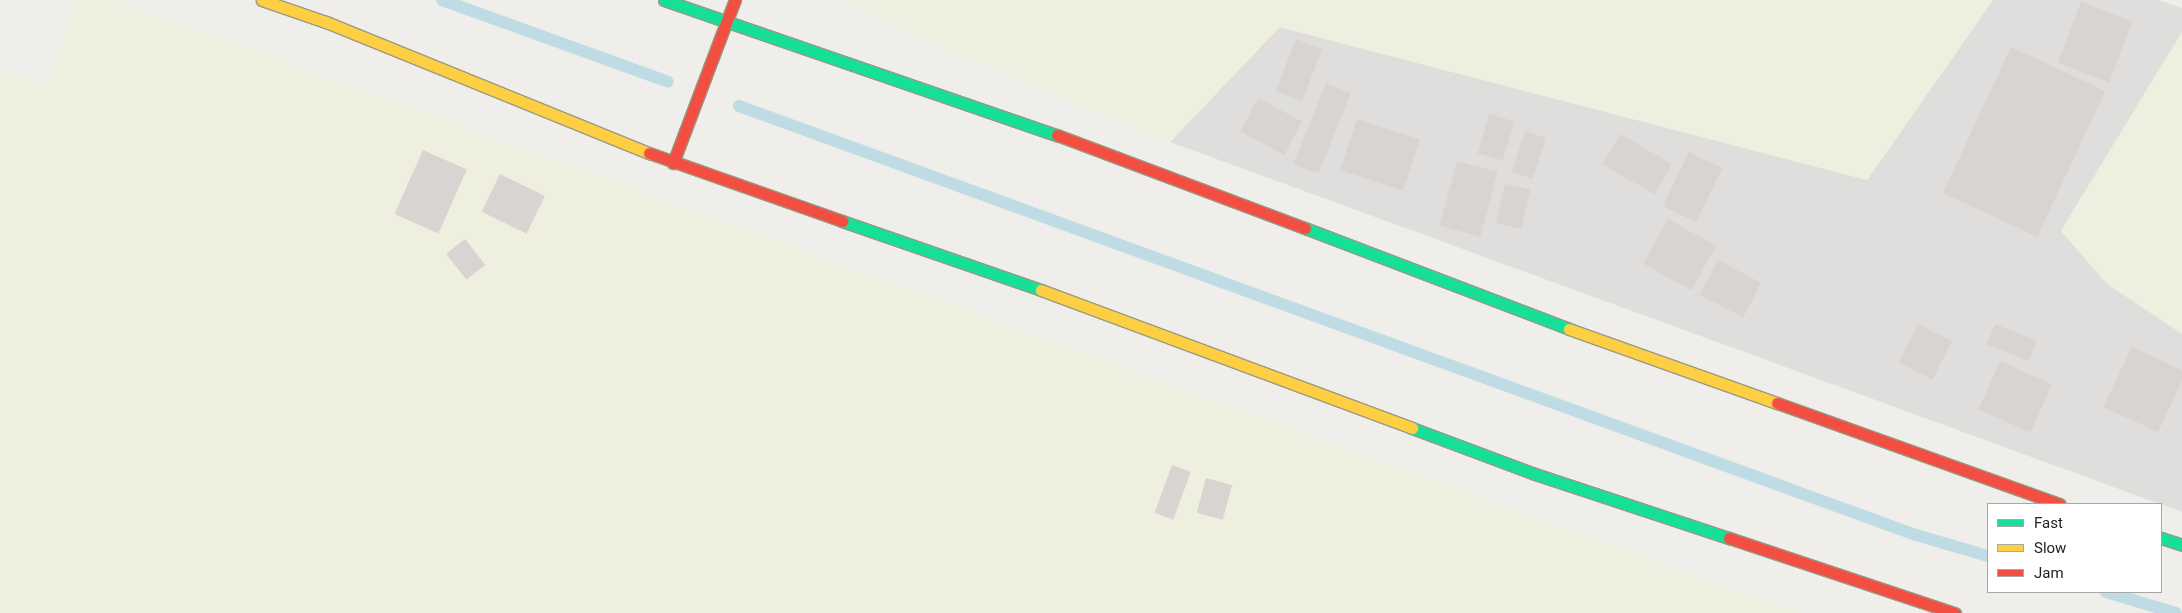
<!DOCTYPE html>
<html>
<head>
<meta charset="utf-8">
<style>
	body { margin:0 }
	#map { position:relative; width:2182px; height:613px; overflow:hidden; background:#f0eeeb; font-family:Roboto,sans-serif }
	div>[style] { position:absolute }
	[style*='--x'] { left:calc(var(--x)*1px); top:calc(var(--y)*1px); width:calc(var(--w)*1px); rotate:calc(var(--a)*1deg) }
	.residential>* { inset:0; background:#dfdedc }
	.farmland>* { inset:0; background:#efefdf }
	.stream>* { height:12px; margin:-6px; padding:0 6px; transform-origin:6px; border-radius:6px; background:#bfdbe3 }
	.building>* { inset:0; background:#d7d4d2; transform-origin:0 0 }
	.roads { filter:drop-shadow(1px 0 #999a82) drop-shadow(-1px 0 #999a82) drop-shadow(0 1px #999a82) drop-shadow(0 -1px #999a82) }
	.fast>* { height:11px; margin:-5.5px; padding:0 5.5px; transform-origin:5.5px; border-radius:5.5px; background:#16e098 }
	.slow>* { height:11px; margin:-5.5px; padding:0 5.5px; transform-origin:5.5px; border-radius:5.5px; background:#ffcf43 }
	.jam>* { height:11px; margin:-5.5px; padding:0 5.5px; transform-origin:5.5px; border-radius:5.5px; background:#f24e42 }
	span { translate:-50% -50%; white-space:nowrap; text-align:center; line-height:1.15; -webkit-text-stroke:4.5px #fff; paint-order:stroke }
	.legend { position:absolute; left:1987px; top:503px; width:175px; height:90px; box-sizing:border-box; background:#fff; border:1px solid #a7a7a7; margin:0; padding:6px 9px; list-style:none; font-size:15px; color:#222 }
	.legend li { display:flex; align-items:center; gap:10px; height:25px }
	.legend b { width:25px; border:1px solid #a7a7a7 }
</style>
</head>
<body>
<div id="map">
	<div class="residential">
		<i style="clip-path:polygon(1993px 0,2159px 0,2182px 8px,2182px 32px,2061px 231px,2182px 334px,2182px 512px,1170px 142px,1279px 27px,1867px 180px)"></i>
	</div>
	<div class="farmland">
		<i style="clip-path:polygon(78px 0,115px 0,1797px 613px,0 613px,0 68px,49px 86px)"></i>
		<i style="clip-path:polygon(846px 0,1993px 0,1867px 180px,1280px 27px,1170px 142px,912px 35px)"></i>
		<i style="clip-path:polygon(2182px 32px,2182px 334px,2107px 284px,2061px 231px)"></i>
	</div>
	<div class="stream">
		<i style="--x:442;--y:0;--w:240;--a:19.9"></i>
		<i style="--x:739;--y:106;--w:1253;--a:20.03"></i>
		<i style="--x:1916;--y:535;--w:75;--a:16.3"></i>
		<i style="--x:2106;--y:592;--w:73;--a:16.7"></i>
	</div>
	<div class="building">
		<i style="left:2081px;top:2px;width:55px;height:65px;rotate:21deg"></i>
		<i style="left:1296px;top:39px;width:28px;height:56px;rotate:21deg"></i>
		<i style="left:2011px;top:47px;width:104px;height:161px;rotate:25deg"></i>
		<i style="left:1326px;top:83px;width:27px;height:87px;rotate:22deg"></i>
		<i style="left:1258px;top:98px;width:50px;height:38px;rotate:28deg"></i>
		<i style="left:1489px;top:114px;width:26px;height:41px;rotate:16deg"></i>
		<i style="left:1357px;top:119px;width:66px;height:54px;rotate:18deg"></i>
		<i style="left:1525px;top:131px;width:22px;height:43px;rotate:18deg"></i>
		<i style="left:1620px;top:134px;width:60px;height:35px;rotate:30deg"></i>
		<i style="left:423px;top:150px;width:48px;height:70px;rotate:24deg"></i>
		<i style="left:1689px;top:152px;width:37px;height:60px;rotate:26deg"></i>
		<i style="left:1457px;top:161px;width:42px;height:67px;rotate:15deg"></i>
		<i style="left:500px;top:174px;width:50px;height:42px;rotate:26deg"></i>
		<i style="left:1505px;top:184px;width:26px;height:40px;rotate:13deg"></i>
		<i style="left:1668px;top:219px;width:55px;height:51px;rotate:29deg"></i>
		<i style="left:465px;top:239px;width:33px;height:24px;rotate:52deg"></i>
		<i style="left:1718px;top:260px;width:49px;height:39px;rotate:28deg"></i>
		<i style="left:1918px;top:324px;width:38px;height:43px;rotate:27deg"></i>
		<i style="left:1995px;top:324px;width:45px;height:22px;rotate:22deg"></i>
		<i style="clip-path:polygon(2132px 347px,2182px 370px,2182px 381px,2158px 432px,2103px 407px)"></i>
		<i style="left:2000px;top:361px;width:57px;height:53px;rotate:24deg"></i>
		<i style="left:1172px;top:465px;width:20px;height:51px;rotate:20deg"></i>
		<i style="left:1206px;top:478px;width:27px;height:36px;rotate:15deg"></i>
	</div>
	<div class="roads">
		<div class="fast">
			<i style="--x:664;--y:0;--w:416;--a:19"></i>
			<i style="--x:842;--y:221;--w:211;--a:19.1"></i>
			<i style="--x:1305;--y:228;--w:283;--a:20.9"></i>
			<i style="--x:1412;--y:428;--w:131;--a:20.5"></i>
			<i style="--x:1535;--y:474;--w:204;--a:18.3"></i>
			<i style="--x:2161;--y:538;--w:22;--a:18"></i>
		</div>
		<div class="slow">
			<i style="--x:262;--y:0;--w:68;--a:19"></i>
			<i style="--x:326;--y:22;--w:349;--a:22.1"></i>
			<i style="--x:1041;--y:290;--w:396;--a:20.4"></i>
			<i style="--x:1569;--y:329;--w:221;--a:19.6"></i>
		</div>
		<div class="jam">
			<i style="--x:726;--y:23;--w:25;--a:-69"></i>
			<i style="--x:1057;--y:135;--w:265;--a:20.6"></i>
			<i style="--x:649;--y:153;--w:205;--a:19.4"></i>
			<i style="--x:673;--y:163;--w:150;--a:-69.3"></i>
			<i style="--x:1777;--y:403;--w:300;--a:19.7"></i>
			<i style="--x:1729;--y:538;--w:238;--a:18.4"></i>
		</div>
	</div>
	<ul class="legend">
	<li><b style="height:6px;background:#16e098"></b>Fast</li>
	<li><b style="height:6px;background:#ffcf43"></b>Slow</li>
	<li><b style="height:6px;background:#f24e42"></b>Jam</li>
	</ul>
</div>
</body>
</html>
